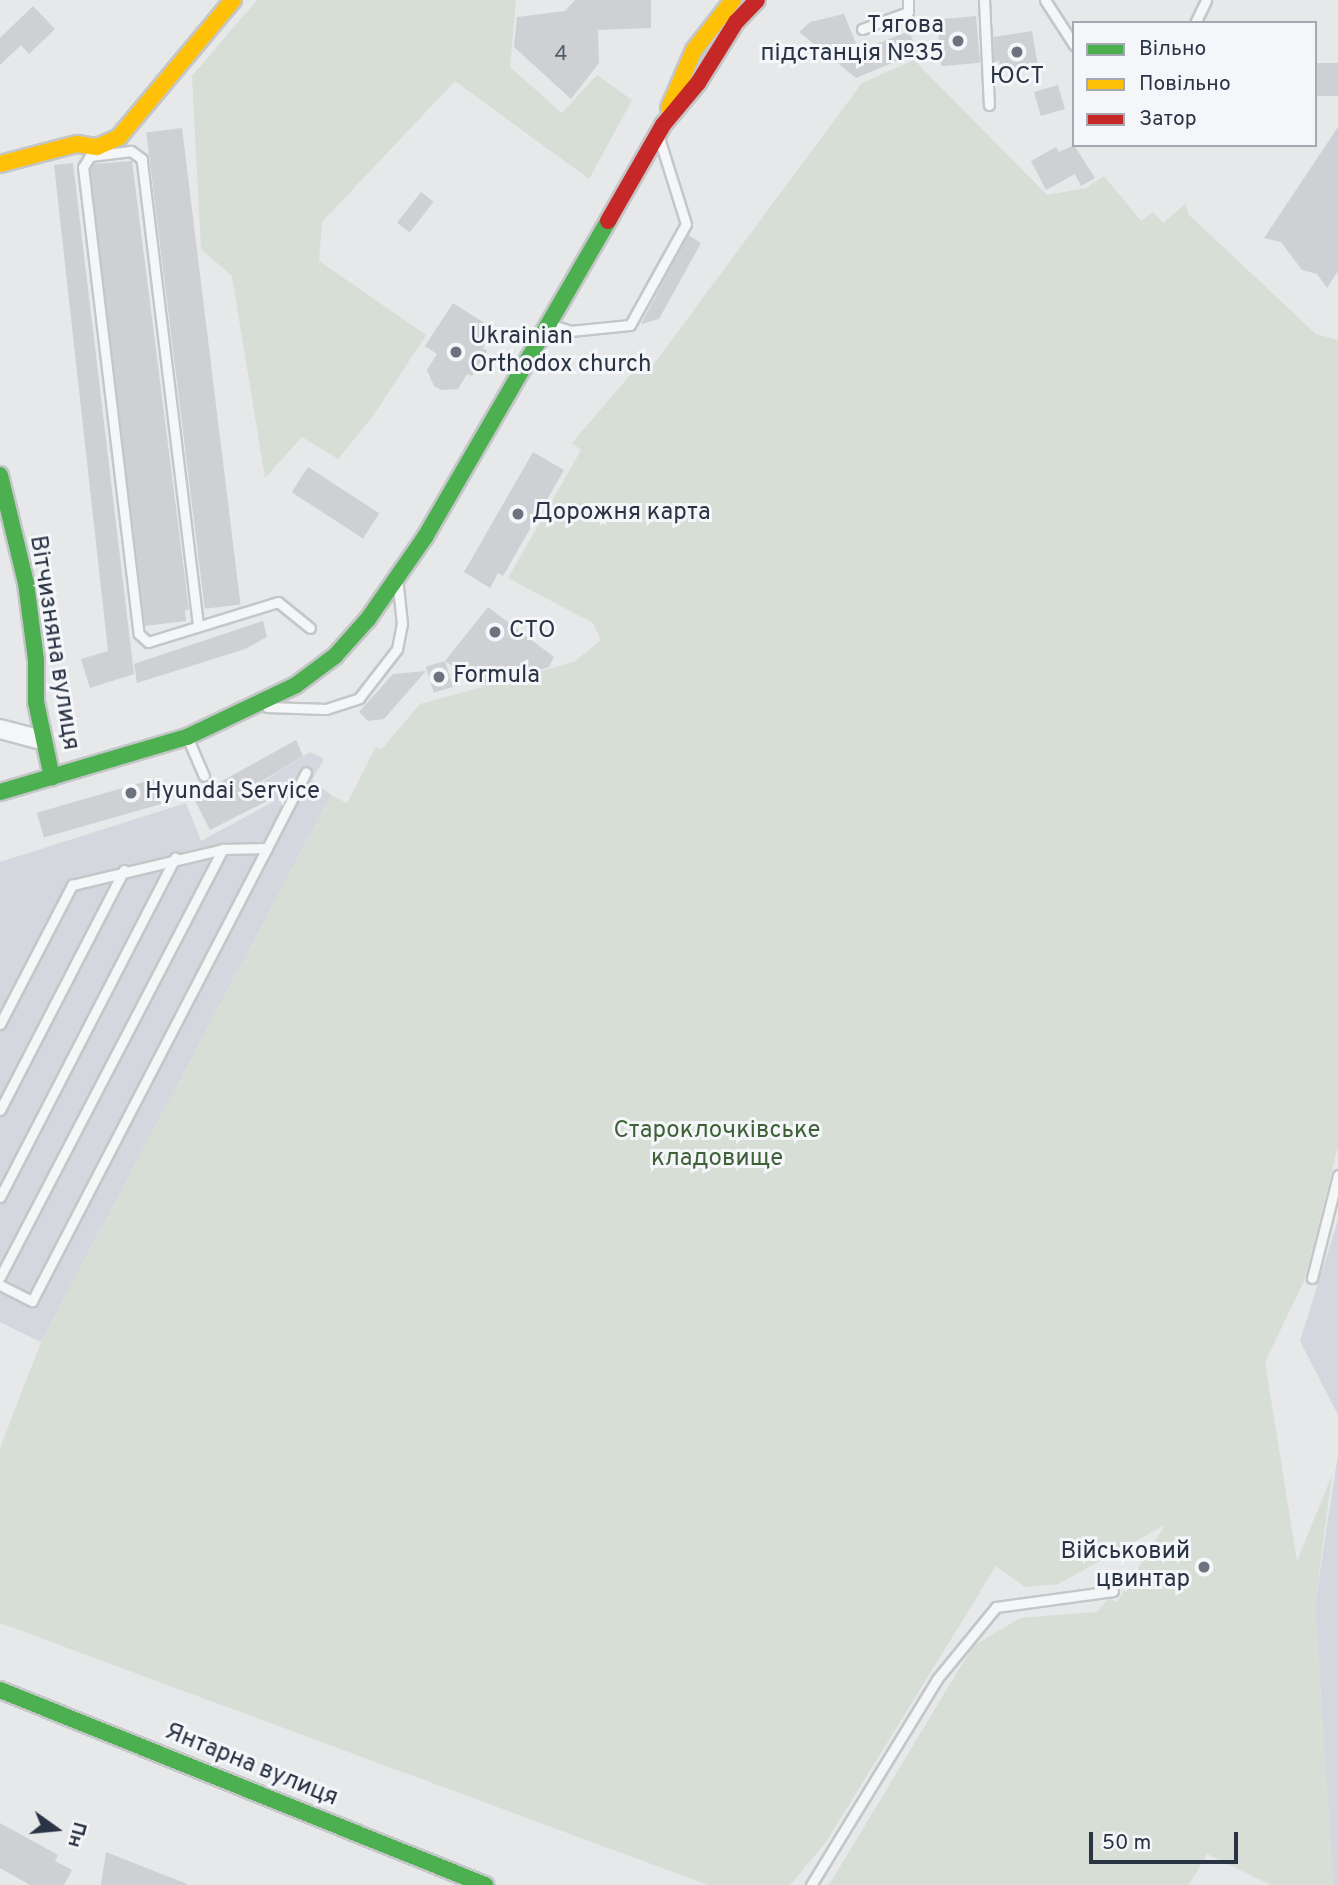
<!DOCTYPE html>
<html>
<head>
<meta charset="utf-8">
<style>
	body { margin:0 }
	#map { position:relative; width:1338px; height:1885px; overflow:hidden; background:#e6e8ea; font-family:Overpass,sans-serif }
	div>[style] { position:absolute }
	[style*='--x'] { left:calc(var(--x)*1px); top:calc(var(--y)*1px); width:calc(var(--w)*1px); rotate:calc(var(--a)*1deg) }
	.built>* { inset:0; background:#d4d7dd }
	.green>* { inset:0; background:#d6ded6 }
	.building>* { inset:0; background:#ced0d3; transform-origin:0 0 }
	.roads { filter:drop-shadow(2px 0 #c4c6c8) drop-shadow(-2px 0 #c4c6c8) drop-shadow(0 2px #c4c6c8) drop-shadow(0 -2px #c4c6c8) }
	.lane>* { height:9px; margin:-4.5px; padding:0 4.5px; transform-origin:4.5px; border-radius:4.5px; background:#f5f6f7 }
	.street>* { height:18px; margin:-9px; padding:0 9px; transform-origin:9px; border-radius:9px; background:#f5f6f7 }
	.fast>* { height:16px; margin:-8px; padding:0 8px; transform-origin:8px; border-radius:8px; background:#4caf50 }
	.slow>* { height:16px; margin:-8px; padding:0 8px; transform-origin:8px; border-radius:8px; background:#ffc107 }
	.jam>* { height:16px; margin:-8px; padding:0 8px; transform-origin:8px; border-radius:8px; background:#c62828 }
	.dots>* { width:19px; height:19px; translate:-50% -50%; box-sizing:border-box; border:4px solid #f4f6f9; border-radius:50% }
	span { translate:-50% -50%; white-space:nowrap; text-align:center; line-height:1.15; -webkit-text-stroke:6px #f4f6f9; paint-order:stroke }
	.number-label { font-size:21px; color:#545c69 }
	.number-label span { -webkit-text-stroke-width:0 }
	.poi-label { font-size:24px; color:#2b3445 }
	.right { translate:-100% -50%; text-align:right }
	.left { translate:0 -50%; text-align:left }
	.street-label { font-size:24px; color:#2b3445 }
	.park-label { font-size:24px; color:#3f6138 }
	.legend { position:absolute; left:1072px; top:21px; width:245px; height:126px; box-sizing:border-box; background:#f4f6f9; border:2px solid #a4a8b1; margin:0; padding:9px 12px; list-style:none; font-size:21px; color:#2b3445 }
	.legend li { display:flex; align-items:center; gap:14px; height:35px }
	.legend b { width:35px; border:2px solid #a4a8b1 }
	.north { position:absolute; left:21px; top:1794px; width:70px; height:70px; -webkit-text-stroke:5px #f4f6f9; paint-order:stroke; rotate:105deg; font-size:19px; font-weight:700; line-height:28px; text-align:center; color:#2b3445 }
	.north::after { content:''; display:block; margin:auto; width:24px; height:32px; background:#2b3445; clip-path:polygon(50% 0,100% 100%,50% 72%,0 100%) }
	.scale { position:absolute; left:1089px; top:1832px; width:149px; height:32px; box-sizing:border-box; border:4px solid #2b3445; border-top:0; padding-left:9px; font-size:21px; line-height:24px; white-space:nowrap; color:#2b3445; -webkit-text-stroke:5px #f4f6f9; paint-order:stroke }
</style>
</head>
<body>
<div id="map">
	<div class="built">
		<i style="clip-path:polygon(310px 752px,324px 759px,312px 780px,331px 795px,41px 1342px,0 1322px,0 862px,186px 803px,201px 841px,273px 802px,264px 781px)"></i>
		<i style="clip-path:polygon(1338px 1220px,1338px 1415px,1300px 1341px)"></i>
		<i style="clip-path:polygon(1338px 1454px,1338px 1885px,1333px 1885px,1315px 1604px)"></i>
	</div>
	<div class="green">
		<i style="clip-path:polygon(257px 0,516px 0,510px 67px,562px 113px,597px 75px,632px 100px,589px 179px,455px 81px,322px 222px,319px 261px,426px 335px,373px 416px,338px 459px,302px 437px,265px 478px,232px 276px,201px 249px,192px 76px)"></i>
		<i style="clip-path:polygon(914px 60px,1047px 195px,1086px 188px,1104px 176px,1141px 221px,1153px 212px,1163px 223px,1185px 204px,1189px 215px,1316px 334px,1338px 340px,1338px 1146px,1305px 1279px,1265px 1362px,1297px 1561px,1332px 1475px,1315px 1604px,1333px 1885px,1271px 1885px,1207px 1854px,1189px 1885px,829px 1885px,973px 1646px,1020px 1618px,1097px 1612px,1109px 1598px,1117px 1602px,1165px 1525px,1058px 1584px,1025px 1587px,996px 1566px,826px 1842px,790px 1885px,708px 1885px,0 1623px,0 1448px,41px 1342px,331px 795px,347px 803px,376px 747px,381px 750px,420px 704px,574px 662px,601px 640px,593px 623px,508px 578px,581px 450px,572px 443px,632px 373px,651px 368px,862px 83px)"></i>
	</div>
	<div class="building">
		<i style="clip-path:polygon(575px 0,651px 0,651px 28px,598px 30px,599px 63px,571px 99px,514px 47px,517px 17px,565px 11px)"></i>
		<i style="clip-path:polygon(33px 6px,55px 29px,29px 54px,21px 45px,0 65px,0 38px)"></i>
		<i style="clip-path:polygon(844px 14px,859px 51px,909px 31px,918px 52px,856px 78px,799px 32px,810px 22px)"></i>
		<i style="left:976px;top:16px;width:47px;height:39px;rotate:85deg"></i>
		<i style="clip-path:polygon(1032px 31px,1038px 66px,1001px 72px,999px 61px,994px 62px,993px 37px)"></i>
		<i style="left:1338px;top:63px;width:33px;height:23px;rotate:90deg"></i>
		<i style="left:1058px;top:85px;width:25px;height:25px;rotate:74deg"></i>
		<i style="clip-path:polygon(1338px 127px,1338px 271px,1327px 288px,1317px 274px,1302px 270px,1281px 242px,1264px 238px)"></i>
		<i style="left:182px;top:128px;width:480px;height:36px;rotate:83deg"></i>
		<i style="clip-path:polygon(1074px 145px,1095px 178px,1081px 186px,1075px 174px,1046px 190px,1031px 161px,1056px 147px,1059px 152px)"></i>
		<i style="clip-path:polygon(132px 161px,189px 610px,185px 610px,186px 621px,145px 626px,90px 169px,93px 164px)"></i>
		<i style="clip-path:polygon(73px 163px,134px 674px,90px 688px,81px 659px,108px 651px,54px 165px)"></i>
		<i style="left:421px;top:192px;width:16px;height:39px;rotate:38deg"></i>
		<i style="clip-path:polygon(688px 235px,701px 243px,659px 319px,641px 324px)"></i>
		<i style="clip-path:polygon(453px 303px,486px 324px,484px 328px,492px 333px,483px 348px,487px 351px,472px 376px,467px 374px,458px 389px,441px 390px,434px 386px,427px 370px,437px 354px,425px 346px)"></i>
		<i style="clip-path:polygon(533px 452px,564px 470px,503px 576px,498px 573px,490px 588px,464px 572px)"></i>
		<i style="left:308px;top:467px;width:85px;height:30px;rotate:33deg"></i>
		<i style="clip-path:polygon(488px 607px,554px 657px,549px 667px,482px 686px,445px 661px)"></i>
		<i style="clip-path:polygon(263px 621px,267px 637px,245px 649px,137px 683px,134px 664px)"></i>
		<i style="left:445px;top:661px;width:27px;height:20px;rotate:73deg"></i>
		<i style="clip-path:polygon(426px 671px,384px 719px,368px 721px,359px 712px,393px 674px)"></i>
		<i style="clip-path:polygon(296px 740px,303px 756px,262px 781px,271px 799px,210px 830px,193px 797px)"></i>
		<i style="left:154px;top:779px;width:26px;height:122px;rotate:74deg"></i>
		<i style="clip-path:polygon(0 1823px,58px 1855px,55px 1861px,72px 1870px,64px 1885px,30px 1885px,0 1868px)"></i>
		<i style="clip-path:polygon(106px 1852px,187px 1884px,187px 1885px,101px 1885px)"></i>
	</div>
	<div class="roads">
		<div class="lane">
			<i style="--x:984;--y:0;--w:105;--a:87.3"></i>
			<i style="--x:1045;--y:0;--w:54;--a:57.2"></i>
			<i style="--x:1195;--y:23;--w:25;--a:-64"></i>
			<i style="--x:862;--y:29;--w:49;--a:-20.3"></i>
			<i style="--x:908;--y:12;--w:12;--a:-90"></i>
			<i style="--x:549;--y:324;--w:22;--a:18"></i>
			<i style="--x:570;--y:331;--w:60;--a:-5.7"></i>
			<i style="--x:630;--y:325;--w:115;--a:-61"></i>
			<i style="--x:686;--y:224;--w:90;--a:-107.4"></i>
			<i style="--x:198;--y:625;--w:469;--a:-96.9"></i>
			<i style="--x:142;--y:159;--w:14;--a:-144"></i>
			<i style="--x:131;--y:151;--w:41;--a:173"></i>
			<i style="--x:90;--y:156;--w:13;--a:122"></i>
			<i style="--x:83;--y:167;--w:470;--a:83.2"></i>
			<i style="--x:139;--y:634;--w:12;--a:42"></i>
			<i style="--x:148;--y:642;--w:136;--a:-17.1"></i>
			<i style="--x:278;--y:602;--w:41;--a:39.1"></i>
			<i style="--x:267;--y:707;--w:59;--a:1.9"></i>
			<i style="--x:326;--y:709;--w:35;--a:-18"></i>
			<i style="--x:359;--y:698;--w:62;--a:-52.2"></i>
			<i style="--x:397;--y:649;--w:25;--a:-79"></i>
			<i style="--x:402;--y:624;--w:38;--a:-96"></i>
			<i style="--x:188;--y:739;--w:40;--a:66.6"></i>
			<i style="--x:0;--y:1024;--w:157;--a:-62.6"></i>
			<i style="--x:72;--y:885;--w:155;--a:-13.4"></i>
			<i style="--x:223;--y:849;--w:44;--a:-1.3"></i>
			<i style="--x:267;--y:848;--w:85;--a:-62.8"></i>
			<i style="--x:0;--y:1110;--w:270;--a:-62.7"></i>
			<i style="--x:0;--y:1197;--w:382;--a:-62.7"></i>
			<i style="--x:0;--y:1277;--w:483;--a:-62.5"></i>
			<i style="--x:1312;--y:1278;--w:106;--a:-75.8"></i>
			<i style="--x:0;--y:1285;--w:36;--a:27"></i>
			<i style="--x:32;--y:1301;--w:510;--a:-62.58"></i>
			<i style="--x:811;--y:1885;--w:241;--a:-58.5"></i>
			<i style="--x:937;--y:1679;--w:93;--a:-50.7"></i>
			<i style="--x:996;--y:1607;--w:118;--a:-7.8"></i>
		</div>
		<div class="street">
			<i style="--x:0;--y:729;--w:43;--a:14.7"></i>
		</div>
		<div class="fast">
			<i style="--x:0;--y:475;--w:111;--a:76.5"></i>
			<i style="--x:26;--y:583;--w:78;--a:82.6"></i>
			<i style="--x:36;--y:660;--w:42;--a:90"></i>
			<i style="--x:36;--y:702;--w:77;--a:78"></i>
			<i style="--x:0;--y:792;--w:195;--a:-16.4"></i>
			<i style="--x:187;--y:737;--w:121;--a:-25.5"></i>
			<i style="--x:296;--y:685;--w:49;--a:-36.6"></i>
			<i style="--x:335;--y:656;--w:50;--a:-48.3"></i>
			<i style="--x:368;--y:619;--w:100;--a:-55.2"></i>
			<i style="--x:425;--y:537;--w:365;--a:-59.9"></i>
			<i style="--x:0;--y:1690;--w:523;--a:21.9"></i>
		</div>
		<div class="slow">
			<i style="--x:669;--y:108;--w:63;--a:-66.7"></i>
			<i style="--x:694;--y:50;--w:63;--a:-52"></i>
			<i style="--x:0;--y:164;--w:80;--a:-14.6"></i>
			<i style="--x:77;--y:144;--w:20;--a:9"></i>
			<i style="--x:97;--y:147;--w:24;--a:-24"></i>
			<i style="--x:119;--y:137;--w:178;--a:-50.2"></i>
		</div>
		<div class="jam">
			<i style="--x:608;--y:221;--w:111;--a:-60.2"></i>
			<i style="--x:663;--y:125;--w:55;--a:-50.2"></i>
			<i style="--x:698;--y:83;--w:72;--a:-58.1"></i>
			<i style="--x:736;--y:22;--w:30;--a:-46"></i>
		</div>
	</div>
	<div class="dots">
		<i style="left:958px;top:41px;background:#6c737f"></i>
		<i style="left:1017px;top:52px;background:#6c737f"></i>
		<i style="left:456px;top:352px;background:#6c737f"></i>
		<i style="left:518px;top:514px;background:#6c737f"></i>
		<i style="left:495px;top:632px;background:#6c737f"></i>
		<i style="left:439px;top:677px;background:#6c737f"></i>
		<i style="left:131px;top:793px;background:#6c737f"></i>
		<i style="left:1204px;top:1567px;background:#6c737f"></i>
	</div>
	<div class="number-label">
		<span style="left:561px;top:55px">4</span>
	</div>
	<div class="poi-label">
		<span class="right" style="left:944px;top:41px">Тягова<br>пiдстанцiя №35</span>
		<span style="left:1017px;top:78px">ЮСТ</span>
		<span class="left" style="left:470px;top:352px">Ukrainian<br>Orthodox church</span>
		<span class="left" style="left:532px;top:514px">Дорожня карта</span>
		<span class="left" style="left:509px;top:632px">СТО</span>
		<span class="left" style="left:453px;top:677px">Formula</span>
		<span class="left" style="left:145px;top:793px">Hyundai Service</span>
		<span class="right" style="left:1190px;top:1567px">Військовий<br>цвинтар</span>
	</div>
	<div class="street-label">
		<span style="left:53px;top:643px;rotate:81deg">Вітчизняна вулиця</span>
		<span style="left:251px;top:1766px;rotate:22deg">Янтарна вулиця</span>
	</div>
	<div class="park-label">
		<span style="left:717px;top:1146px">Староклочківське<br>кладовище</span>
	</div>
	<ul class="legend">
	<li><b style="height:9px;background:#4caf50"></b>Вільно</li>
	<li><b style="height:9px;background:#ffc107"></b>Повільно</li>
	<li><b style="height:9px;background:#c62828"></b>Затор</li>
	</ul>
	<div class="north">Пн</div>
	<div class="scale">50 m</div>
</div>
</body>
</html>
